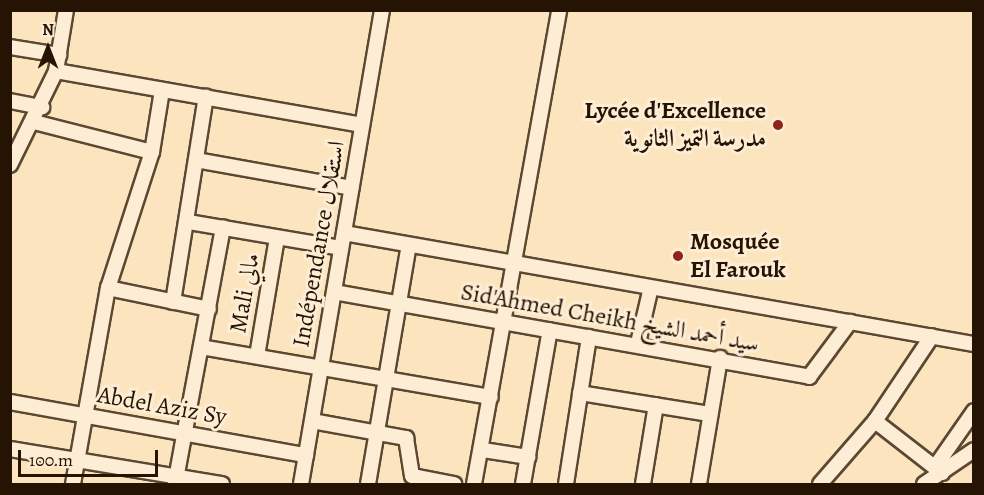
<!DOCTYPE html>
<html>
<head>
<meta charset="utf-8">
<style>
	body { margin:0 }
	#map { position:relative; width:984px; height:495px; overflow:hidden; background:#fce4be; font-family:Alegreya,Amiri,serif }
	div>[style] { position:absolute }
	[style*='--x'] { left:calc(var(--x)*1px); top:calc(var(--y)*1px); width:calc(var(--w)*1px); rotate:calc(var(--a)*1deg) }
	.roads { filter:drop-shadow(2px 0 #5b4832) drop-shadow(-2px 0 #5b4832) drop-shadow(0 2px #5b4832) drop-shadow(0 -2px #5b4832) }
	.minor>* { height:14px; margin:-7px; padding:0 7px; transform-origin:7px; border-radius:7px; background:#fdedd5 }
	.dots>* { width:16px; height:16px; translate:-50% -50%; box-sizing:border-box; border:3px solid #fdedd5; border-radius:50% }
	span { translate:-50% -50%; white-space:nowrap; text-align:center; line-height:1.15; -webkit-text-stroke:6px #fdedd5; paint-order:stroke }
	.poi-label { font-size:24px; color:#251403; font-weight:700 }
	.right { translate:-100% -50%; text-align:right }
	.left { translate:0 -50%; text-align:left }
	.street-label { font-size:24px; color:#251403 }
	.frame { position:absolute; inset:0; border:12px solid #251403; pointer-events:none }
	.north { position:absolute; left:18px; top:18px; width:60px; height:60px; -webkit-text-stroke:4px #fdedd5; paint-order:stroke; rotate:0deg; font-size:16px; font-weight:700; line-height:24px; text-align:center; color:#251403 }
	.north::after { content:''; display:block; margin:auto; width:21px; height:27px; background:#251403; clip-path:polygon(50% 0,100% 100%,50% 72%,0 100%) }
	.scale { position:absolute; left:18px; top:450px; width:140px; height:27px; box-sizing:border-box; border:3px solid #251403; border-top:0; padding-left:8px; font-size:18px; line-height:21px; white-space:nowrap; color:#251403; -webkit-text-stroke:4px #fdedd5; paint-order:stroke }
</style>
</head>
<body>
<div id="map">
	<div class="roads">
		<div class="minor">
			<i style="--x:10;--y:47;--w:50;--a:9.3"></i>
			<i style="--x:56;--y:71;--w:311;--a:10"></i>
			<i style="--x:10;--y:101;--w:33;--a:11"></i>
			<i style="--x:34;--y:122;--w:122;--a:14.3"></i>
			<i style="--x:196;--y:160;--w:158;--a:10.2"></i>
			<i style="--x:10;--y:165;--w:105;--a:-63.9"></i>
			<i style="--x:56;--y:71;--w:62;--a:-80.7"></i>
			<i style="--x:189;--y:222;--w:154;--a:9.7"></i>
			<i style="--x:344;--y:233;--w:640;--a:9.99"></i>
			<i style="--x:108;--y:288;--w:103;--a:11.7"></i>
			<i style="--x:334;--y:292;--w:483;--a:10.1"></i>
			<i style="--x:809;--y:377;--w:69;--a:-53.3"></i>
			<i style="--x:173;--y:302;--w:208;--a:-80.9"></i>
			<i style="--x:638;--y:343;--w:57;--a:-76.9"></i>
			<i style="--x:201;--y:347;--w:294;--a:9.8"></i>
			<i style="--x:257;--y:356;--w:120;--a:-80.4"></i>
			<i style="--x:580;--y:393;--w:132;--a:9.2"></i>
			<i style="--x:10;--y:402;--w:301;--a:10.2"></i>
			<i style="--x:312;--y:421;--w:96;--a:10.3"></i>
			<i style="--x:406;--y:438;--w:38;--a:81"></i>
			<i style="--x:412;--y:476;--w:43;--a:10.8"></i>
			<i style="--x:875;--y:421;--w:85;--a:37.8"></i>
			<i style="--x:10;--y:449;--w:215;--a:9.4"></i>
			<i style="--x:483;--y:450;--w:46;--a:8.8"></i>
			<i style="--x:935;--y:467;--w:68;--a:-55.1"></i>
			<i style="--x:73;--y:484;--w:199;--a:-79.9"></i>
			<i style="--x:108;--y:288;--w:143;--a:-72.1"></i>
			<i style="--x:152;--y:152;--w:63;--a:-80.8"></i>
			<i style="--x:175;--y:484;--w:261;--a:-79.4"></i>
			<i style="--x:301;--y:484;--w:481;--a:-80.3"></i>
			<i style="--x:368;--y:484;--w:242;--a:-80.3"></i>
			<i style="--x:474;--y:484;--w:482;--a:-79.8"></i>
			<i style="--x:523;--y:484;--w:156;--a:-80.1"></i>
			<i style="--x:566;--y:484;--w:149;--a:-81.1"></i>
			<i style="--x:643;--y:484;--w:80;--a:-80.7"></i>
			<i style="--x:699;--y:484;--w:128;--a:-80.5"></i>
			<i style="--x:820;--y:484;--w:84;--a:-48.9"></i>
			<i style="--x:875;--y:421;--w:102;--a:-56.2"></i>
			<i style="--x:924;--y:484;--w:60;--a:-34.2"></i>
		</div>
	</div>
	<div class="dots">
		<i style="left:778px;top:125px;background:#8f2418"></i>
		<i style="left:678px;top:256px;background:#8f2418"></i>
	</div>
	<div class="poi-label">
		<span class="right" style="left:766px;top:125px">Lycée d'Excellence<br>مدرسة التميز الثانوية</span>
		<span class="left" style="left:690px;top:256px">Mosquée<br>El Farouk</span>
	</div>
	<div class="street-label">
		<span style="left:319px;top:244px;rotate:-80deg">Indépendance استقلال</span>
		<span style="left:245px;top:293px;rotate:-80deg">Mali مالي</span>
		<span style="left:610px;top:318px;rotate:10deg">Sid'Ahmed Cheikh سيد أحمد الشيخ</span>
		<span style="left:162px;top:406px;rotate:10deg">Abdel Aziz Sy</span>
	</div>
	<div class="frame"></div>
	<div class="north">N</div>
	<div class="scale">100 m</div>
</div>
</body>
</html>
